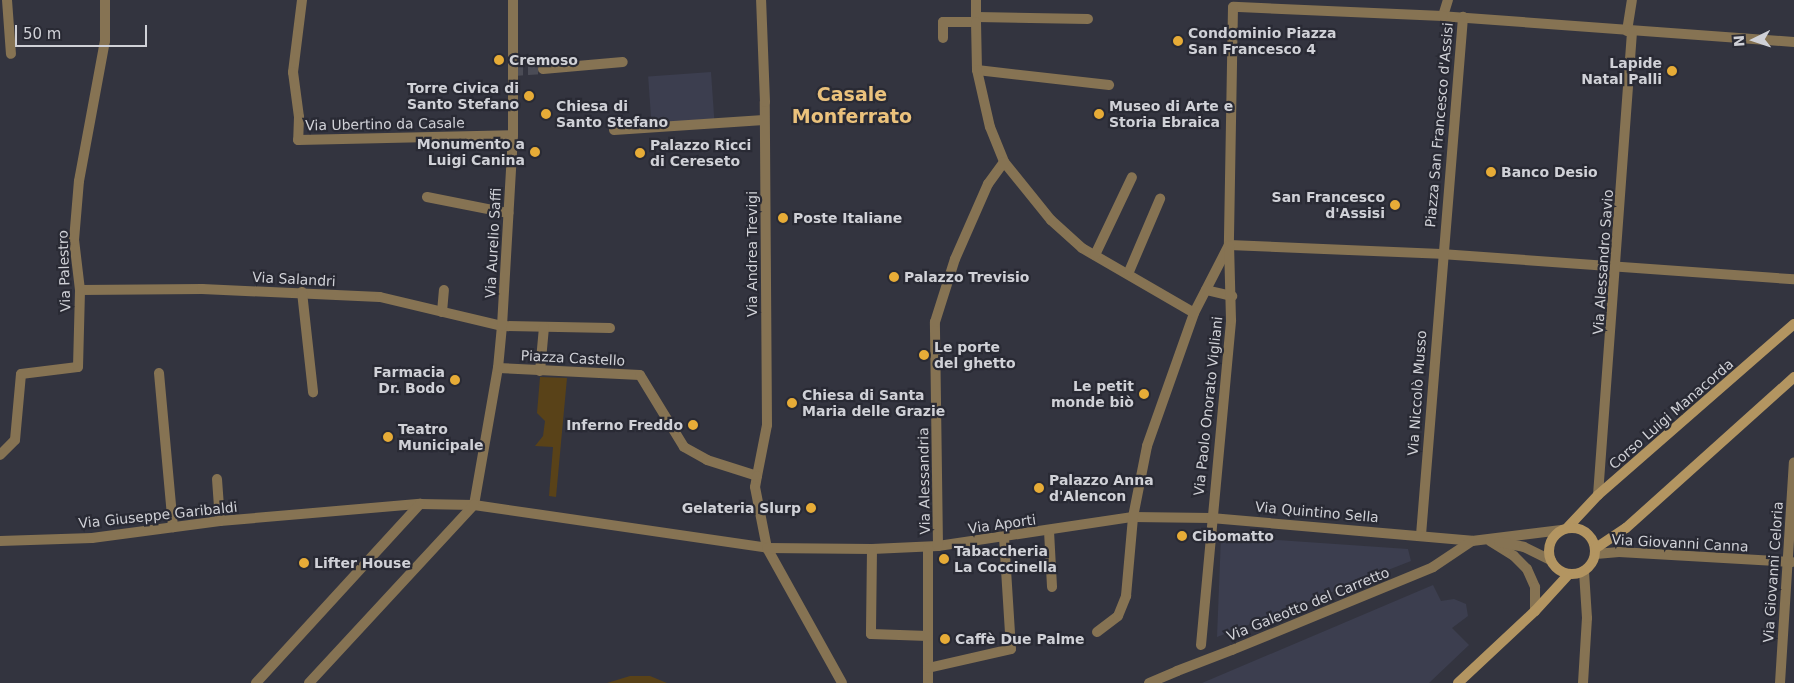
<!DOCTYPE html>
<html>
<head>
<meta charset="utf-8">
<style>
	body { margin:0 }
	#map { position:relative; width:1794px; height:683px; overflow:hidden; background:#33343f; font-family:"DejaVu Sans",sans-serif }
	div>[style] { position:absolute }
	[style*='--x'] { left:calc(var(--x)*1px); top:calc(var(--y)*1px); width:calc(var(--w)*1px); rotate:calc(var(--a)*1deg) }
	.built>* { inset:0; background:#3c3e4f; transform-origin:0 0 }
	.green>* { inset:0; background:#594218 }
	.minor-tunnel>* { height:10px; margin-top:-5px; transform-origin:0; background:repeating-linear-gradient(90deg,#4b4c56 0 10px,transparent 0 15px) }
	.pedestrian>* { height:10px; margin:-5px; padding:0 5px; transform-origin:5px; border-radius:5px; background:#867353 }
	.minor>* { height:10px; margin:-5px; padding:0 5px; transform-origin:5px; border-radius:5px; background:#867353 }
	.secondary>* { height:10px; margin:-5px; padding:0 5px; transform-origin:5px; border-radius:5px; background:#b39561 }
	.secondary>.ring { margin:-5px; padding:0; box-sizing:content-box; background:none; border:10px solid #b39561; border-radius:50% }
	.dots>* { width:14px; height:14px; translate:-50% -50%; box-sizing:border-box; border:2px solid #292a34; border-radius:50% }
	span { translate:-50% -50%; white-space:nowrap; text-align:center; line-height:1.15; -webkit-text-stroke:4.5px #292a34; paint-order:stroke }
	.poi-label { font-size:14px; color:#d0d1d7; font-weight:700 }
	.left { translate:0 -50%; text-align:left }
	.right { translate:-100% -50%; text-align:right }
	.street-label { font-size:14px; color:#d0d1d7 }
	.district-label { font-size:19px; color:#ebc27c; font-weight:700 }
	.north { position:absolute; left:1729px; top:15px; width:50px; height:50px; -webkit-text-stroke:4px #292a34; paint-order:stroke; rotate:266deg; font-size:14px; font-weight:700; line-height:20px; text-align:center; color:#d0d1d7 }
	.north::after { content:''; display:block; margin:auto; width:18px; height:22px; background:#d0d1d7; clip-path:polygon(50% 0,100% 100%,50% 72%,0 100%) }
	.scale { position:absolute; left:15px; top:25px; width:132px; height:22px; box-sizing:border-box; border:2px solid #d0d1d7; border-top:0; padding-left:6px; font-size:15px; line-height:18px; white-space:nowrap; color:#d0d1d7; -webkit-text-stroke:4px #292a34; paint-order:stroke }
</style>
</head>
<body>
<div id="map">
	<div class="built">
		<i style="left:711px;top:72px;width:47px;height:63px;rotate:86deg"></i>
		<i style="clip-path:polygon(1221px 536px,1408px 549px,1411px 561px,1217px 637px)"></i>
		<i style="clip-path:polygon(1433px 585px,1441px 601px,1454px 599px,1466px 604px,1468px 616px,1452px 628px,1469px 645px,1429px 683px,1202px 683px)"></i>
	</div>
	<div class="green">
		<i style="clip-path:polygon(540px 377px,567px 378px,556px 497px,549px 496px,553px 447px,535px 446px,543px 436px,545px 421px,537px 413px)"></i>
		<i style="clip-path:polygon(630px 676px,650px 676px,667px 683px,607px 683px)"></i>
	</div>
	<div class="minor-tunnel">
		<i style="--x:513;--y:71;--w:30;--a:-4"></i>
	</div>
	<div class="pedestrian">
		<i style="--x:1443;--y:16;--w:17;--a:-73"></i>
		<i style="--x:977;--y:17;--w:111;--a:1"></i>
		<i style="--x:976;--y:22;--w:22;--a:-90"></i>
		<i style="--x:977;--y:70;--w:133;--a:6.5"></i>
		<i style="--x:614;--y:130;--w:150;--a:-3.8"></i>
		<i style="--x:757;--y:476;--w:52;--a:-78.9"></i>
		<i style="--x:767;--y:425;--w:323;--a:-90.4"></i>
		<i style="--x:765;--y:102;--w:102;--a:-92.2"></i>
		<i style="--x:1177;--y:671;--w:59;--a:-20.9"></i>
	</div>
	<div class="minor">
		<i style="--x:7;--y:0;--w:54;--a:85.8"></i>
		<i style="--x:302;--y:0;--w:73;--a:97.1"></i>
		<i style="--x:293;--y:72;--w:45;--a:82.4"></i>
		<i style="--x:299;--y:117;--w:23;--a:92"></i>
		<i style="--x:298;--y:140;--w:215;--a:-1.3"></i>
		<i style="--x:1627;--y:31;--w:31;--a:-81"></i>
		<i style="--x:943;--y:38;--w:16;--a:-90"></i>
		<i style="--x:943;--y:22;--w:33;--a:0"></i>
		<i style="--x:976;--y:22;--w:48;--a:88.8"></i>
		<i style="--x:977;--y:70;--w:58;--a:77.2"></i>
		<i style="--x:990;--y:127;--w:38;--a:68"></i>
		<i style="--x:1004;--y:162;--w:75;--a:51"></i>
		<i style="--x:1051;--y:220;--w:42;--a:42.1"></i>
		<i style="--x:1082;--y:248;--w:129;--a:30.1"></i>
		<i style="--x:1794;--y:42;--w:352;--a:-175.8"></i>
		<i style="--x:1443;--y:16;--w:210;--a:-177.5"></i>
		<i style="--x:1233;--y:7;--w:238;--a:91"></i>
		<i style="--x:1229;--y:245;--w:212;--a:2.4"></i>
		<i style="--x:1441;--y:254;--w:354;--a:4.1"></i>
		<i style="--x:543;--y:69;--w:80;--a:-5"></i>
		<i style="--x:427;--y:197;--w:83;--a:11.2"></i>
		<i style="--x:1095;--y:255;--w:86;--a:-64.6"></i>
		<i style="--x:1128;--y:274;--w:82;--a:-66.9"></i>
		<i style="--x:80;--y:290;--w:122;--a:-0.5"></i>
		<i style="--x:202;--y:289;--w:178;--a:2.6"></i>
		<i style="--x:380;--y:297;--w:125;--a:13.4"></i>
		<i style="--x:502;--y:326;--w:108;--a:1.1"></i>
		<i style="--x:1206;--y:290;--w:27;--a:13"></i>
		<i style="--x:302;--y:292;--w:101;--a:83.7"></i>
		<i style="--x:442;--y:312;--w:22;--a:-85"></i>
		<i style="--x:498;--y:368;--w:142;--a:2.8"></i>
		<i style="--x:640;--y:375;--w:84;--a:58.6"></i>
		<i style="--x:684;--y:447;--w:26;--a:29"></i>
		<i style="--x:707;--y:460;--w:52;--a:17.7"></i>
		<i style="--x:757;--y:476;--w:11;--a:100"></i>
		<i style="--x:755;--y:487;--w:62;--a:78.9"></i>
		<i style="--x:767;--y:548;--w:154;--a:60.9"></i>
		<i style="--x:540;--y:371;--w:44;--a:-84.8"></i>
		<i style="--x:159;--y:373;--w:155;--a:84.8"></i>
		<i style="--x:0;--y:455;--w:21;--a:-45"></i>
		<i style="--x:15;--y:440;--w:66;--a:-84.8"></i>
		<i style="--x:21;--y:374;--w:57;--a:-7"></i>
		<i style="--x:78;--y:367;--w:77;--a:-88.5"></i>
		<i style="--x:80;--y:290;--w:50;--a:-96.8"></i>
		<i style="--x:74;--y:240;--w:59;--a:-85.2"></i>
		<i style="--x:79;--y:181;--w:142;--a:-79.5"></i>
		<i style="--x:105;--y:41;--w:41;--a:-90"></i>
		<i style="--x:217;--y:479;--w:42;--a:85.9"></i>
		<i style="--x:1598;--y:495;--w:465;--a:-85.8"></i>
		<i style="--x:474;--y:505;--w:139;--a:-80.1"></i>
		<i style="--x:498;--y:368;--w:42;--a:-84.6"></i>
		<i style="--x:502;--y:326;--w:191;--a:-86.7"></i>
		<i style="--x:513;--y:135;--w:135;--a:-90"></i>
		<i style="--x:1049;--y:531;--w:56;--a:86.9"></i>
		<i style="--x:1421;--y:535;--w:520;--a:-85.36"></i>
		<i style="--x:0;--y:541;--w:92;--a:-1.9"></i>
		<i style="--x:92;--y:538;--w:129;--a:-7.6"></i>
		<i style="--x:220;--y:521;--w:201;--a:-4.9"></i>
		<i style="--x:420;--y:504;--w:54;--a:1.1"></i>
		<i style="--x:474;--y:505;--w:296;--a:8.3"></i>
		<i style="--x:767;--y:548;--w:105;--a:0.5"></i>
		<i style="--x:872;--y:549;--w:66;--a:-2.6"></i>
		<i style="--x:938;--y:546;--w:197;--a:-8.5"></i>
		<i style="--x:1133;--y:517;--w:78;--a:0.7"></i>
		<i style="--x:1211;--y:518;--w:262;--a:5"></i>
		<i style="--x:1472;--y:541;--w:90;--a:-7"></i>
		<i style="--x:1490;--y:541;--w:28;--a:32"></i>
		<i style="--x:1514;--y:556;--w:18;--a:45"></i>
		<i style="--x:1527;--y:569;--w:20;--a:66"></i>
		<i style="--x:1535;--y:587;--w:24;--a:90"></i>
		<i style="--x:1499;--y:542;--w:25;--a:11"></i>
		<i style="--x:1524;--y:547;--w:30;--a:26"></i>
		<i style="--x:938;--y:546;--w:224;--a:-90.8"></i>
		<i style="--x:935;--y:322;--w:66;--a:-72.4"></i>
		<i style="--x:955;--y:259;--w:82;--a:-66.3"></i>
		<i style="--x:988;--y:184;--w:27;--a:-54"></i>
		<i style="--x:928;--y:547;--w:136;--a:90"></i>
		<i style="--x:872;--y:549;--w:85;--a:90.7"></i>
		<i style="--x:871;--y:634;--w:57;--a:2"></i>
		<i style="--x:1596;--y:554;--w:23;--a:-5"></i>
		<i style="--x:1619;--y:552;--w:173;--a:3.3"></i>
		<i style="--x:1097;--y:632;--w:26;--a:-37"></i>
		<i style="--x:1118;--y:616;--w:22;--a:-68"></i>
		<i style="--x:1126;--y:596;--w:79;--a:-84.9"></i>
		<i style="--x:1133;--y:517;--w:72;--a:-78.8"></i>
		<i style="--x:1147;--y:446;--w:141;--a:-70.5"></i>
		<i style="--x:1194;--y:313;--w:76;--a:-62.8"></i>
		<i style="--x:1201;--y:645;--w:326;--a:-84.7"></i>
		<i style="--x:1231;--y:320;--w:74;--a:-91.5"></i>
		<i style="--x:1232;--y:650;--w:217;--a:-22.4"></i>
		<i style="--x:1433;--y:567;--w:47;--a:-33.7"></i>
		<i style="--x:928;--y:668;--w:85;--a:-12.9"></i>
		<i style="--x:1011;--y:649;--w:111;--a:-93.6"></i>
		<i style="--x:256;--y:683;--w:243;--a:-47.5"></i>
		<i style="--x:309;--y:683;--w:243;--a:-47.2"></i>
		<i style="--x:1149;--y:683;--w:30;--a:-23"></i>
		<i style="--x:1583;--y:683;--w:65;--a:-86.5"></i>
		<i style="--x:1587;--y:618;--w:47;--a:-93.7"></i>
		<i style="--x:1780;--y:683;--w:221;--a:-86.4"></i>
	</div>
	<div class="secondary">
		<i style="--x:1568;--y:527;--w:44;--a:-46.8"></i>
		<i style="--x:1598;--y:495;--w:260;--a:-41.1"></i>
		<i class="ring" style="left:1549px;top:528px;width:36px;height:36px"></i>
		<i style="--x:1596;--y:548;--w:36;--a:-34"></i>
		<i style="--x:1626;--y:528;--w:226;--a:-41.9"></i>
		<i style="--x:1458;--y:683;--w:105;--a:-43.1"></i>
		<i style="--x:1535;--y:611;--w:50;--a:-47.4"></i>
	</div>
	<div class="dots">
		<i style="left:1178px;top:41px;background:#e7ac37"></i>
		<i style="left:499px;top:60px;background:#e7ac37"></i>
		<i style="left:1672px;top:71px;background:#e7ac37"></i>
		<i style="left:529px;top:96px;background:#e7ac37"></i>
		<i style="left:546px;top:114px;background:#e7ac37"></i>
		<i style="left:1099px;top:114px;background:#e7ac37"></i>
		<i style="left:535px;top:152px;background:#e7ac37"></i>
		<i style="left:640px;top:153px;background:#e7ac37"></i>
		<i style="left:1491px;top:172px;background:#e7ac37"></i>
		<i style="left:1395px;top:205px;background:#e7ac37"></i>
		<i style="left:783px;top:218px;background:#e7ac37"></i>
		<i style="left:894px;top:277px;background:#e7ac37"></i>
		<i style="left:924px;top:355px;background:#e7ac37"></i>
		<i style="left:455px;top:380px;background:#e7ac37"></i>
		<i style="left:1144px;top:394px;background:#e7ac37"></i>
		<i style="left:792px;top:403px;background:#e7ac37"></i>
		<i style="left:693px;top:425px;background:#e7ac37"></i>
		<i style="left:388px;top:437px;background:#e7ac37"></i>
		<i style="left:1039px;top:488px;background:#e7ac37"></i>
		<i style="left:811px;top:508px;background:#e7ac37"></i>
		<i style="left:1182px;top:536px;background:#e7ac37"></i>
		<i style="left:944px;top:559px;background:#e7ac37"></i>
		<i style="left:304px;top:563px;background:#e7ac37"></i>
		<i style="left:945px;top:639px;background:#e7ac37"></i>
	</div>
	<div class="poi-label">
		<span class="left" style="left:1188px;top:41px">Condominio Piazza<br>San Francesco 4</span>
		<span class="left" style="left:509px;top:60px">Cremoso</span>
		<span class="right" style="left:1662px;top:71px">Lapide<br>Natal Palli</span>
		<span class="right" style="left:519px;top:96px">Torre Civica di<br>Santo Stefano</span>
		<span class="left" style="left:556px;top:114px">Chiesa di<br>Santo Stefano</span>
		<span class="left" style="left:1109px;top:114px">Museo di Arte e<br>Storia Ebraica</span>
		<span class="right" style="left:525px;top:152px">Monumento a<br>Luigi Canina</span>
		<span class="left" style="left:650px;top:153px">Palazzo Ricci<br>di Cereseto</span>
		<span class="left" style="left:1501px;top:172px">Banco Desio</span>
		<span class="right" style="left:1385px;top:205px">San Francesco<br>d'Assisi</span>
		<span class="left" style="left:793px;top:218px">Poste Italiane</span>
		<span class="left" style="left:904px;top:277px">Palazzo Trevisio</span>
		<span class="left" style="left:934px;top:355px">Le porte<br>del ghetto</span>
		<span class="right" style="left:445px;top:380px">Farmacia<br>Dr. Bodo</span>
		<span class="right" style="left:1134px;top:394px">Le petit<br>monde biò</span>
		<span class="left" style="left:802px;top:403px">Chiesa di Santa<br>Maria delle Grazie</span>
		<span class="right" style="left:683px;top:425px">Inferno Freddo</span>
		<span class="left" style="left:398px;top:437px">Teatro<br>Municipale</span>
		<span class="left" style="left:1049px;top:488px">Palazzo Anna<br>d'Alencon</span>
		<span class="right" style="left:801px;top:508px">Gelateria Slurp</span>
		<span class="left" style="left:1192px;top:536px">Cibomatto</span>
		<span class="left" style="left:954px;top:559px">Tabaccheria<br>La Coccinella</span>
		<span class="left" style="left:314px;top:563px">Lifter House</span>
		<span class="left" style="left:955px;top:639px">Caffè Due Palme</span>
	</div>
	<div class="street-label">
		<span style="left:385px;top:124px;rotate:-1deg">Via Ubertino da Casale</span>
		<span style="left:1439px;top:125px;rotate:-85deg">Piazza San Francesco d'Assisi</span>
		<span style="left:493px;top:243px;rotate:-87deg">Via Aurelio Saffi</span>
		<span style="left:752px;top:254px;rotate:-90deg">Via Andrea Trevigi</span>
		<span style="left:1603px;top:262px;rotate:-86deg">Via Alessandro Savio</span>
		<span style="left:64px;top:271px;rotate:-92deg">Via Palestro</span>
		<span style="left:294px;top:279px;rotate:3deg">Via Salandri</span>
		<span style="left:573px;top:358px;rotate:3deg">Piazza Castello</span>
		<span style="left:1417px;top:393px;rotate:-86deg">Via Niccolò Musso</span>
		<span style="left:1208px;top:406px;rotate:-84deg">Via Paolo Onorato Vigliani</span>
		<span style="left:1671px;top:414px;rotate:-41deg">Corso Luigi Manacorda</span>
		<span style="left:924px;top:481px;rotate:-91deg">Via Alessandria</span>
		<span style="left:1317px;top:512px;rotate:5deg">Via Quintino Sella</span>
		<span style="left:158px;top:515px;rotate:-6deg">Via Giuseppe Garibaldi</span>
		<span style="left:1002px;top:524px;rotate:-8deg">Via Aporti</span>
		<span style="left:1680px;top:543px;rotate:3deg">Via Giovanni Canna</span>
		<span style="left:1773px;top:572px;rotate:-86deg">Via Giovanni Celoria</span>
		<span style="left:1308px;top:604px;rotate:-22deg">Via Galeotto del Carretto</span>
	</div>
	<div class="district-label">
		<span style="left:852px;top:106px">Casale<br>Monferrato</span>
	</div>
	<div class="north">N</div>
	<div class="scale">50 m</div>
</div>
</body>
</html>
